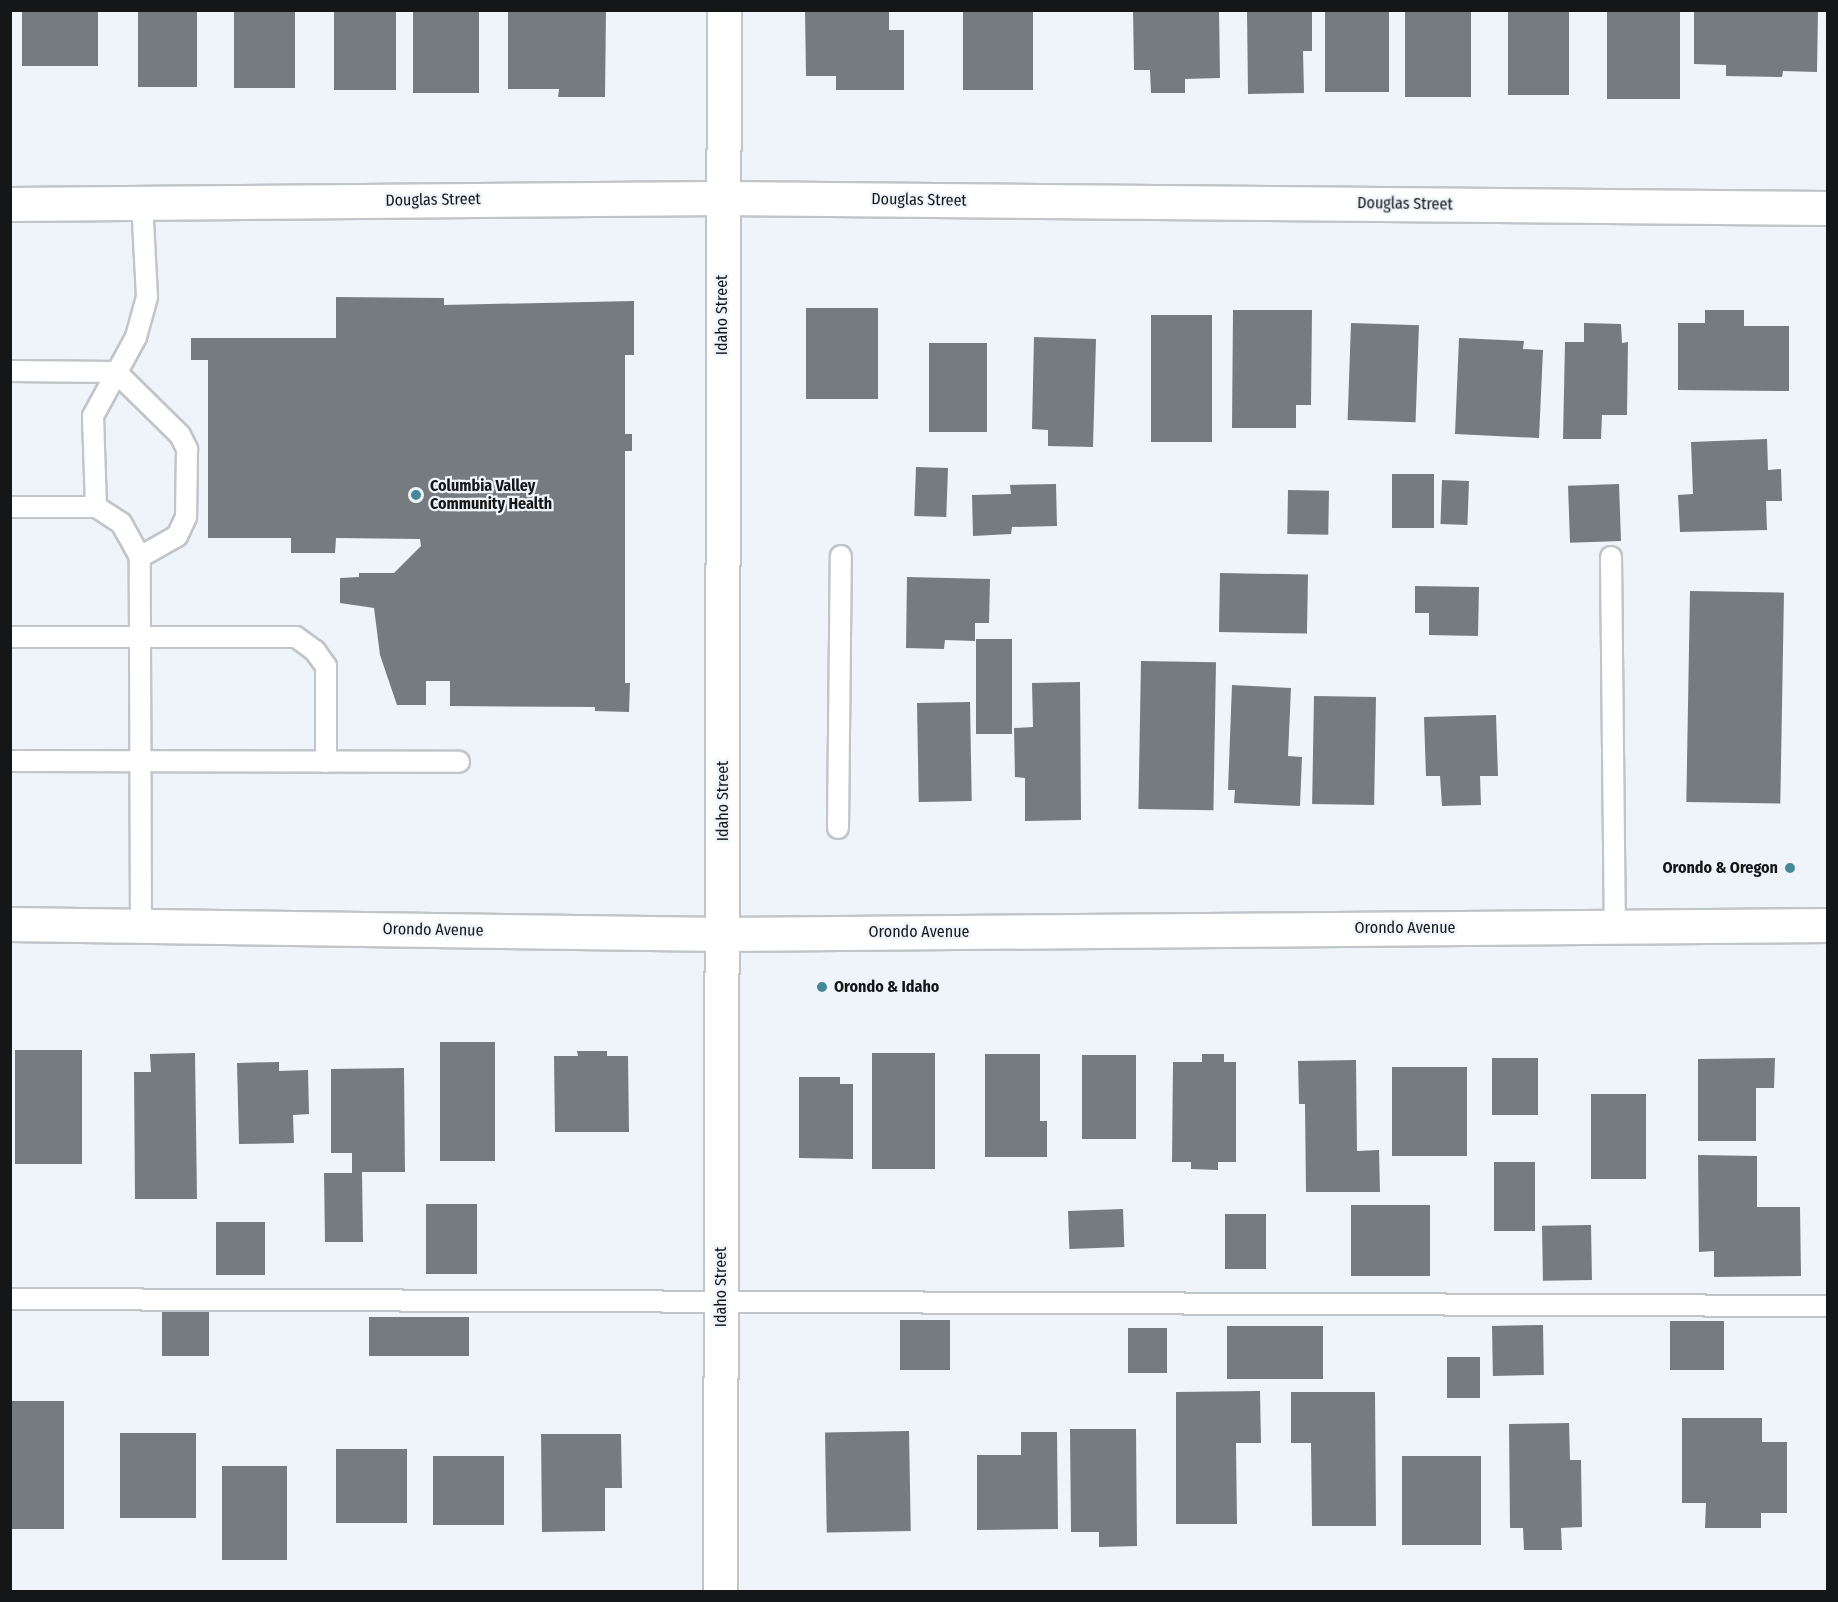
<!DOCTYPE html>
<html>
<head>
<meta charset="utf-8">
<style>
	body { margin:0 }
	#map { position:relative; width:1838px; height:1602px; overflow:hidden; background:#eef4f9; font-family:"Fira Sans Condensed",sans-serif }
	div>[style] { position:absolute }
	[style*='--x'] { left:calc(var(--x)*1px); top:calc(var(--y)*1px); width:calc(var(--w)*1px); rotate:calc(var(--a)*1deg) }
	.building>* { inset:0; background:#757b7f; transform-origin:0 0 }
	.roads { filter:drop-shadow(2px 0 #c0c5ca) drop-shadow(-2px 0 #c0c5ca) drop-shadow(0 2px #c0c5ca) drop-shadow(0 -2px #c0c5ca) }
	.service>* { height:20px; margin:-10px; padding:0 10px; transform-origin:10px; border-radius:10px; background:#fff }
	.minor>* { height:33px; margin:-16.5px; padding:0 16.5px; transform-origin:16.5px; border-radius:16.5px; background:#fff }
	.secondary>* { height:33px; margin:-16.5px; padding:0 16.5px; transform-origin:16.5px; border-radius:16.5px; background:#fff }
	.dots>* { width:16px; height:16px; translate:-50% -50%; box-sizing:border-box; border:3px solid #eef4f9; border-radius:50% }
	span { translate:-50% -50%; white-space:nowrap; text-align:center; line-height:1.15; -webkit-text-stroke:4.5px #eef4f9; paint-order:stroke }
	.street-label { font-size:16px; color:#141618 }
	.poi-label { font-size:16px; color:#141618; font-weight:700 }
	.left { translate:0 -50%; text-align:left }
	.right { translate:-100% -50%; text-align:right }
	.frame { position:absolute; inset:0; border:12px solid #141618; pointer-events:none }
</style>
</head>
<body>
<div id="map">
	<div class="building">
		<i style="left:22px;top:10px;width:76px;height:56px"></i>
		<i style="left:138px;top:10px;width:59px;height:77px"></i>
		<i style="left:234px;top:10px;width:61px;height:78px"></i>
		<i style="left:334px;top:10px;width:62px;height:80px"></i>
		<i style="left:413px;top:10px;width:66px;height:83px"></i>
		<i style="clip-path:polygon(508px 10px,606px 10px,605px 97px,558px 97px,559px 89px,508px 89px)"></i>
		<i style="clip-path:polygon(805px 10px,889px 10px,889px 30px,904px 30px,904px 90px,836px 90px,836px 76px,806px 76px)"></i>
		<i style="left:963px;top:10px;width:70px;height:80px"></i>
		<i style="clip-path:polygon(1133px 10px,1219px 10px,1220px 78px,1185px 79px,1185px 93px,1151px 93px,1150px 70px,1134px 70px)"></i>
		<i style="clip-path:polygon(1247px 10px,1312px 10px,1312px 51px,1303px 51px,1304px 93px,1248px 94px)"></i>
		<i style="left:1325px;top:10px;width:64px;height:82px"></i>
		<i style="left:1405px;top:10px;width:66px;height:87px"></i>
		<i style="left:1508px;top:10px;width:61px;height:85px"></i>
		<i style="left:1607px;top:10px;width:73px;height:89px"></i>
		<i style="clip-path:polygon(1694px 10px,1818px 10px,1817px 72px,1783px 71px,1782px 77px,1726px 76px,1726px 65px,1694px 64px)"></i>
		<i style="clip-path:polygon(336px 297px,444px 298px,444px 305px,634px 301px,634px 355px,625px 355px,625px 434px,632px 434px,632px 451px,625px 451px,625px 683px,630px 683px,629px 712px,595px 711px,595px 707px,450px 706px,450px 681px,426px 681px,426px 705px,397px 705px,380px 655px,374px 608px,340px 603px,340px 578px,359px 577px,359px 573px,394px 573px,421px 546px,420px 539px,336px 538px,335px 553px,291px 553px,291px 538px,208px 538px,208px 360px,191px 360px,191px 338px,336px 338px)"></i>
		<i style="left:806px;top:308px;width:72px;height:91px"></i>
		<i style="clip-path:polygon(1233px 310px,1312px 310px,1311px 405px,1296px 405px,1296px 428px,1232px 428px)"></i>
		<i style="clip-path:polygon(1705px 310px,1744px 310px,1744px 326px,1789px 326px,1789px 391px,1678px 390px,1678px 323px,1705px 323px)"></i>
		<i style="left:1151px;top:315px;width:61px;height:127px"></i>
		<i style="left:1351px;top:323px;width:68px;height:97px;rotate:2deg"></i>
		<i style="clip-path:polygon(1584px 323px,1621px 324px,1622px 343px,1628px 342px,1627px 415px,1602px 415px,1601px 439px,1563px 439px,1565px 342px,1584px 342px)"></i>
		<i style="clip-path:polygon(1034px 337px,1096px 339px,1093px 447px,1048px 446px,1048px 430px,1032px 429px)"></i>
		<i style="clip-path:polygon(1459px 338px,1524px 341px,1523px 349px,1543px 350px,1539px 438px,1455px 434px)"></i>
		<i style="left:929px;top:343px;width:58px;height:89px"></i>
		<i style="clip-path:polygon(1767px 439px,1768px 470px,1781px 469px,1782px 501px,1766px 501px,1767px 530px,1680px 532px,1678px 495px,1693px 494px,1691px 442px)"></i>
		<i style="left:916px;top:467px;width:32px;height:49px;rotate:2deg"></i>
		<i style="left:1392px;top:474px;width:42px;height:54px"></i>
		<i style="left:1442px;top:480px;width:27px;height:44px;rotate:2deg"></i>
		<i style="clip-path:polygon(1056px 484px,1057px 526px,1012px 527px,1011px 534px,973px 536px,972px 495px,1011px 494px,1010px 485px)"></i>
		<i style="left:1619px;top:484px;width:57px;height:51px;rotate:88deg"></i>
		<i style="left:1288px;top:490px;width:41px;height:44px;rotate:1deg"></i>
		<i style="left:1220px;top:573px;width:88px;height:59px;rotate:1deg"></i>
		<i style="clip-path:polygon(907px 577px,990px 579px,989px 623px,975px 623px,975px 641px,945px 640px,944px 649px,906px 648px)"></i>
		<i style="clip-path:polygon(1415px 586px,1479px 587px,1478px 636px,1429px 635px,1429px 613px,1415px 613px)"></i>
		<i style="left:1690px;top:591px;width:94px;height:211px;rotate:1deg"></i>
		<i style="left:976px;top:639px;width:36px;height:95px"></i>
		<i style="left:1141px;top:661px;width:75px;height:148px;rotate:1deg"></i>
		<i style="clip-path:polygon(1080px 682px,1081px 820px,1025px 821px,1025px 778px,1015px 777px,1014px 728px,1033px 727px,1032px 683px)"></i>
		<i style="clip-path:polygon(1232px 685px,1291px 688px,1288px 756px,1302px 757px,1300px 806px,1234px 803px,1235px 790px,1228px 790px)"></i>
		<i style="left:1314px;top:696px;width:62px;height:108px;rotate:1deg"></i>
		<i style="left:970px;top:702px;width:99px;height:53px;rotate:89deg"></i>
		<i style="clip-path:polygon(1496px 715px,1498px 776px,1480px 776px,1481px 805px,1442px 806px,1440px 776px,1426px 776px,1424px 717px)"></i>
		<i style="left:440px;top:1042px;width:55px;height:119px"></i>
		<i style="left:15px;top:1050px;width:67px;height:114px"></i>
		<i style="clip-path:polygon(577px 1051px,607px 1051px,607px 1056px,628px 1056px,629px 1132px,555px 1132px,554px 1056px,578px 1056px)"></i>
		<i style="clip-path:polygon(195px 1053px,197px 1199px,135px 1199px,134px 1072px,151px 1072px,150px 1054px)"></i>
		<i style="left:935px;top:1053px;width:116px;height:63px;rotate:90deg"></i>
		<i style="clip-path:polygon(985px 1054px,1040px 1054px,1040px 1121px,1047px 1121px,1047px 1157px,985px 1157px)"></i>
		<i style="clip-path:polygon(1202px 1054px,1224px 1054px,1224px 1062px,1236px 1062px,1236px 1162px,1218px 1162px,1218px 1170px,1191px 1169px,1191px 1162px,1172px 1162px,1173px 1062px,1202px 1062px)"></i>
		<i style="left:1082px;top:1055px;width:54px;height:84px"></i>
		<i style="left:1538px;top:1058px;width:57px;height:46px;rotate:90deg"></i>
		<i style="clip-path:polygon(1775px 1058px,1774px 1088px,1756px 1088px,1756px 1141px,1698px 1141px,1698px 1059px)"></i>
		<i style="clip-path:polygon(1356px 1060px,1357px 1151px,1379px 1150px,1380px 1192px,1306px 1192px,1305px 1104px,1299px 1104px,1298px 1061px)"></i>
		<i style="clip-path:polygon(279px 1062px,279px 1071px,308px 1070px,309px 1114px,293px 1115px,294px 1143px,239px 1144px,237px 1063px)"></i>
		<i style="left:1392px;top:1067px;width:75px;height:89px"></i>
		<i style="clip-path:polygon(404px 1068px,405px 1172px,362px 1172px,363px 1242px,325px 1242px,324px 1173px,352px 1173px,352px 1153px,331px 1153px,331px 1069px)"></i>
		<i style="clip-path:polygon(799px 1077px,840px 1077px,840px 1084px,853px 1084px,853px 1159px,799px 1158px)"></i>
		<i style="left:1591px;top:1094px;width:55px;height:85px"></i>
		<i style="clip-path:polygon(1698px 1155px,1757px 1156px,1757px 1207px,1800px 1207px,1801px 1276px,1714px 1277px,1714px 1251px,1699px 1252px)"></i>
		<i style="left:1494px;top:1162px;width:41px;height:69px"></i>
		<i style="left:426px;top:1204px;width:51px;height:70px"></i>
		<i style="left:1351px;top:1205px;width:79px;height:71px"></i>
		<i style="left:1123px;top:1209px;width:38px;height:55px;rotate:88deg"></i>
		<i style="left:1266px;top:1214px;width:55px;height:41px;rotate:90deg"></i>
		<i style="left:265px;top:1222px;width:53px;height:49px;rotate:90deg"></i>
		<i style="left:1591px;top:1225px;width:55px;height:49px;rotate:89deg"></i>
		<i style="left:209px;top:1311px;width:45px;height:47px;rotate:90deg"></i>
		<i style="left:369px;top:1317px;width:100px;height:39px"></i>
		<i style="left:950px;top:1320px;width:50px;height:50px;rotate:90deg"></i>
		<i style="left:1670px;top:1321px;width:54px;height:49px"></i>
		<i style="left:1543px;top:1325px;width:50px;height:51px;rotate:89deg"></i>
		<i style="left:1227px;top:1326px;width:96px;height:53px"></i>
		<i style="left:1128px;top:1328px;width:39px;height:45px"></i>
		<i style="left:1447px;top:1357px;width:33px;height:41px"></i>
		<i style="clip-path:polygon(1260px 1391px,1261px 1443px,1236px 1443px,1237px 1524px,1176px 1524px,1176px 1392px)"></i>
		<i style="clip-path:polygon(1291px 1392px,1375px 1392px,1376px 1526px,1312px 1526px,1311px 1443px,1291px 1443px)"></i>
		<i style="left:64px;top:1401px;width:128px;height:54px;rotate:90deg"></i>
		<i style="clip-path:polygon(1682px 1418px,1762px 1418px,1762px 1442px,1787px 1442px,1787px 1513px,1761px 1513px,1761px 1528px,1705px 1528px,1706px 1503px,1682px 1503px)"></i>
		<i style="clip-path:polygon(1569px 1423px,1570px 1460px,1581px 1460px,1582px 1527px,1561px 1528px,1562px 1550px,1524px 1550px,1523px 1528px,1510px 1528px,1509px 1424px)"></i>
		<i style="clip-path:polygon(1070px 1429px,1136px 1429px,1137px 1546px,1099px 1547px,1099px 1532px,1071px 1532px)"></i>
		<i style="left:909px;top:1431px;width:100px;height:84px;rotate:89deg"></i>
		<i style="clip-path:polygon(1021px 1432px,1057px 1432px,1058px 1529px,977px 1530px,977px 1455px,1021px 1455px)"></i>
		<i style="left:120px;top:1433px;width:76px;height:85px"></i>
		<i style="clip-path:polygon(541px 1434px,621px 1434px,622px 1488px,605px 1488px,605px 1531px,542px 1532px)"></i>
		<i style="left:336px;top:1449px;width:71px;height:74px"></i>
		<i style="left:433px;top:1456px;width:71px;height:69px"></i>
		<i style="left:1402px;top:1456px;width:79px;height:89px"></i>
		<i style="left:222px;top:1466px;width:65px;height:94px"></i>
	</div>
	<div class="roads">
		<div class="service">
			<i style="--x:10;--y:371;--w:106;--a:0.5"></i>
			<i style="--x:116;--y:372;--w:90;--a:44.5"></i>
			<i style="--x:180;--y:435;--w:16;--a:63"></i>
			<i style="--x:187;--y:449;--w:68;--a:90.8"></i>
			<i style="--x:186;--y:517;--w:21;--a:115"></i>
			<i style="--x:177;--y:536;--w:43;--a:150.4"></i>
			<i style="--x:10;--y:507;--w:86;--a:0"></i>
			<i style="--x:1611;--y:557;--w:370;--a:89.4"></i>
			<i style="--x:10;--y:637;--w:286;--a:0"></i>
			<i style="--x:296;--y:637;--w:24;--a:36"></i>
			<i style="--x:315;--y:651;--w:19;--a:54"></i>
			<i style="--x:326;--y:666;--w:96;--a:90"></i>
			<i style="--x:10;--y:761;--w:449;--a:0.1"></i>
			<i style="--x:838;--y:828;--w:272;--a:-89.4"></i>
			<i style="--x:141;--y:926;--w:369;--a:-90.2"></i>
			<i style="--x:140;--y:557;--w:39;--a:-119"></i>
			<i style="--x:121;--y:523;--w:30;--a:-147"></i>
			<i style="--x:96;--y:507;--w:91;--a:-91.9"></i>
			<i style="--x:93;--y:416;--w:90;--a:-61.4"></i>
			<i style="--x:136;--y:337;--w:41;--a:-74.6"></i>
			<i style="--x:147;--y:297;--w:94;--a:-93"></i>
			<i style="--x:10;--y:1299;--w:1818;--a:0.22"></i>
		</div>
		<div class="minor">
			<i style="--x:10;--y:204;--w:712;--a:-0.48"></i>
			<i style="--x:722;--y:198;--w:1106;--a:0.52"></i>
			<i style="--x:720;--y:1592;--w:1582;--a:-89.86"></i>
		</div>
		<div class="secondary">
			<i style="--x:10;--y:924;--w:713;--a:0.8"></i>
			<i style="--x:723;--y:934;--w:1105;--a:-0.47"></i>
		</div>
	</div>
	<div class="dots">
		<i style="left:416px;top:495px;background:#458899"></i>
		<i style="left:1790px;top:868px;background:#458899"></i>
		<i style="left:822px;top:987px;background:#458899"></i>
	</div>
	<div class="street-label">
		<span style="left:433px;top:200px;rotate:-1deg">Douglas Street</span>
		<span style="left:919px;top:200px;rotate:1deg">Douglas Street</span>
		<span style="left:1405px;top:204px;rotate:1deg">Douglas Street</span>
		<span style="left:722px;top:315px;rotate:-90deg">Idaho Street</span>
		<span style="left:723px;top:801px;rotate:-90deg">Idaho Street</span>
		<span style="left:1405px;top:928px">Orondo Avenue</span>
		<span style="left:433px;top:930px;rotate:1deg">Orondo Avenue</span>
		<span style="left:919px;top:932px">Orondo Avenue</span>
		<span style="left:721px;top:1287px;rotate:-90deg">Idaho Street</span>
	</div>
	<div class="poi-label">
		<span class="left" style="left:430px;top:495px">Columbia Valley<br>Community Health</span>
		<span class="right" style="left:1778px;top:868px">Orondo &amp; Oregon</span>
		<span class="left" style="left:834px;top:987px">Orondo &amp; Idaho</span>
	</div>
	<div class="frame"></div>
</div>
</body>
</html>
